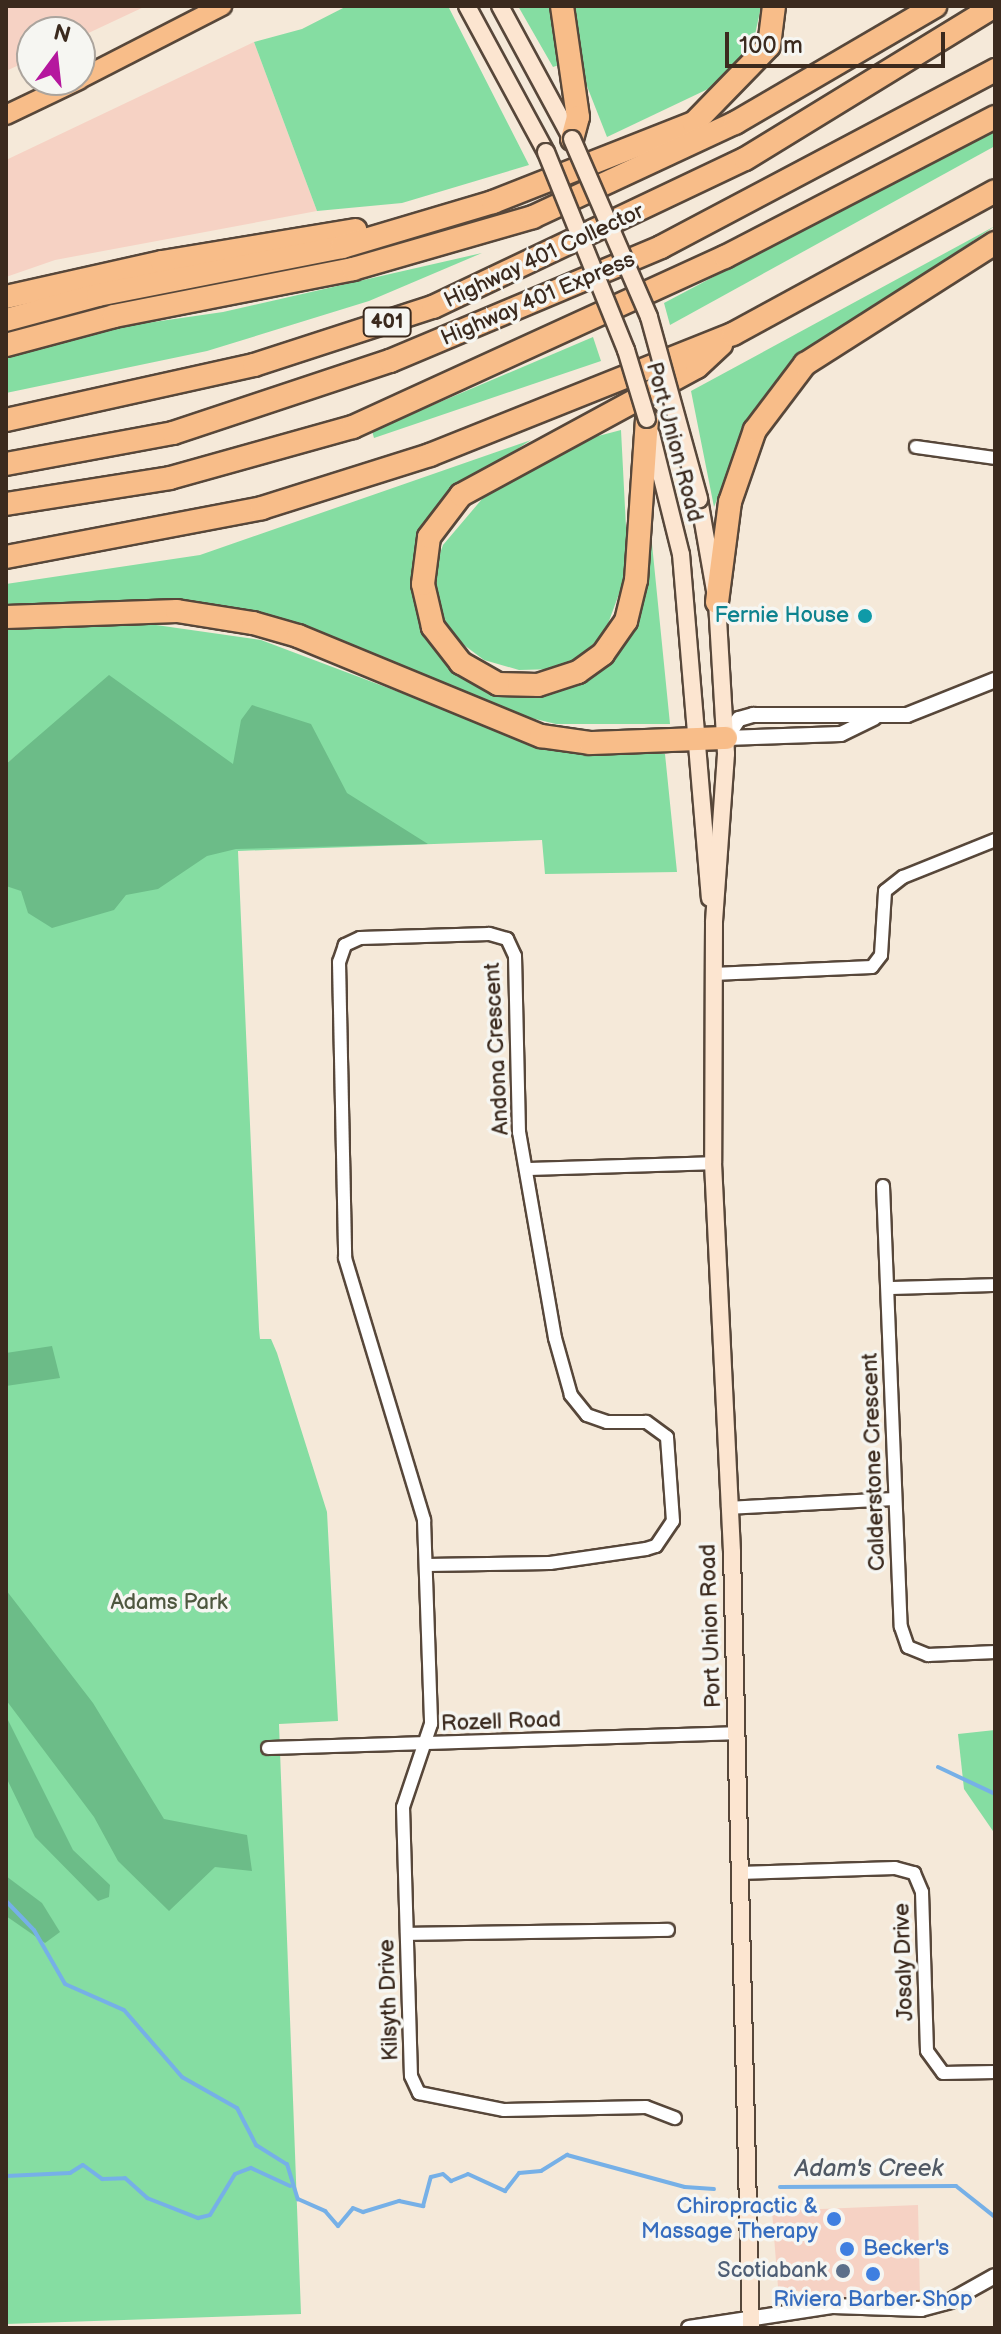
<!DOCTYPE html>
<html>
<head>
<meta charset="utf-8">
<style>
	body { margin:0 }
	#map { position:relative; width:1001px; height:2334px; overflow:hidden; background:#f5e9d9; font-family:"Balsamiq Sans",sans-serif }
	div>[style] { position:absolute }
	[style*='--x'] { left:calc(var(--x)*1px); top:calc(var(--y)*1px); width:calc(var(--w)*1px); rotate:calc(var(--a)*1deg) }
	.built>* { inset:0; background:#f6d2c4 }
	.green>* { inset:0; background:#85dda2 }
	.forest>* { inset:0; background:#6cbc88 }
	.stream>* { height:4px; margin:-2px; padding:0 2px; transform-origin:2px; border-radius:2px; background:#76b0e7 }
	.roads { filter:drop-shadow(2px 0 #57473a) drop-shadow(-2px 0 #57473a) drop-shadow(0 2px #57473a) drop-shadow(0 -2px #57473a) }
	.minor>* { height:12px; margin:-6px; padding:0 6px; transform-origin:6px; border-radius:6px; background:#fff }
	.tertiary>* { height:14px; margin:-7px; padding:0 7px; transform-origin:7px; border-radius:7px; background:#fff }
	.secondary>* { height:16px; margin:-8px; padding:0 8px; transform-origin:8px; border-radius:8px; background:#fce5d0 }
	.primary>* { height:18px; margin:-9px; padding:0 9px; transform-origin:9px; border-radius:9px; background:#f8bd89 }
	.motorway>* { height:22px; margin:-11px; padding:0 11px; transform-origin:11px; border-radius:11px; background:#f8bd89 }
	.bridges { filter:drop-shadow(2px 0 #57473a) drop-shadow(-2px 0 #57473a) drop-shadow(0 2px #57473a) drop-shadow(0 -2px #57473a) }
	.secondary-bridge>* { height:16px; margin:-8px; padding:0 8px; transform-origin:8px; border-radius:8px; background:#fce5d0 }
	.dots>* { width:22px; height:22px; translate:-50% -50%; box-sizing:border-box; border:4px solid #f6f6f2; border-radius:50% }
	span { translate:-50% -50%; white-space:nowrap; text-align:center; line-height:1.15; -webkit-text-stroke:7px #f6f6f2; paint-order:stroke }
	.shield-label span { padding:2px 6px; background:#f6f6f2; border:2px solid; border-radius:6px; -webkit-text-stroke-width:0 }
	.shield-label { font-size:20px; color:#3b2a1e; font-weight:700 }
	.street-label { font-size:22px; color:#3b2a1e }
	.culture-label { font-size:22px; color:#0d838f }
	.right { translate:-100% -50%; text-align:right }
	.park-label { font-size:22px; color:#4e573f }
	.shop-label { font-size:22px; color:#366cbe }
	.left { translate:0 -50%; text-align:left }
	.service-label { font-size:22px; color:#4e5e75 }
	.water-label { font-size:24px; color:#505964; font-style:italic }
	.frame { position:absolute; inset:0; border:8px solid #3b2a1e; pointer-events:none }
	.north { position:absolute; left:16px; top:16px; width:80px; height:80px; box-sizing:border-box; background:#f6f6f2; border:2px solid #aba49d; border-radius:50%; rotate:15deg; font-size:22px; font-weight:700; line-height:32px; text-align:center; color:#3b2a1e }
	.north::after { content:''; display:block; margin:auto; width:28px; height:36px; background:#b5179e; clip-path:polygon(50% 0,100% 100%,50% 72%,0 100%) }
	.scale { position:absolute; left:725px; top:32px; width:220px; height:36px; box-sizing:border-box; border:4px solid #3b2a1e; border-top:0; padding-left:10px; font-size:24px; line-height:28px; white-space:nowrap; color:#3b2a1e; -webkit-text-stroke:6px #f6f6f2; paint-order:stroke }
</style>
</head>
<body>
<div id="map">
	<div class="built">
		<i style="clip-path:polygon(6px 6px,146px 6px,80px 37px,80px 32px,32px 32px,32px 59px,6px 71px)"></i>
		<i style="clip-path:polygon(254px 42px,317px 211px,55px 260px,6px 277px,6px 160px)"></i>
		<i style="clip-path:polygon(918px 2205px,920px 2296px,829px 2297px,778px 2287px,772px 2211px)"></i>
	</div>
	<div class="green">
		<i style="clip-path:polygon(347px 6px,448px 6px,529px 165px,402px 203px,317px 211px,254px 42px,302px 29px)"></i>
		<i style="clip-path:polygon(518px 6px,552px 6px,552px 29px,562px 64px,553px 67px)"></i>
		<i style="clip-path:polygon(571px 6px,761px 6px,761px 7px,754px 39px,735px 66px,708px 89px,607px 137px,581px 71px)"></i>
		<i style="clip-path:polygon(995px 128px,995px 146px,670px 325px,664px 303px)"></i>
		<i style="clip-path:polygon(995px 226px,800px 358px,745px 428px,714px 507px,691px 391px)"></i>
		<i style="clip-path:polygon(482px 253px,369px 301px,207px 351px,6px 393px,6px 356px,11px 354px,105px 329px,223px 312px)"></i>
		<i style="clip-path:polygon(593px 337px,601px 361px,374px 438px,372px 431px)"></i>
		<i style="clip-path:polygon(621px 430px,626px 527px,631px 529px,627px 572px,605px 632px,582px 655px,556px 669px,519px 670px,484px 660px,456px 639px,441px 616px,432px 576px,443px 545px,488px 492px,583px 440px)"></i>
		<i style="clip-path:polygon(531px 440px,477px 475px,444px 505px,417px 542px,418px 615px,444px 662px,495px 692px,539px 693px,589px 678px,631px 631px,651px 534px,670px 724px,556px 724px,510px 713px,177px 602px,6px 605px,6px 584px,200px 555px)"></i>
		<i style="clip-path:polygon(135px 622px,261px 640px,531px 742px,665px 754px,677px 872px,545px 874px,542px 840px,238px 851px,259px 1329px,260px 1339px,271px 1339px,277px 1353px,327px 1512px,338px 1721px,279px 1724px,301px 2314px,6px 2324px,6px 770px,22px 751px,6px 764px,6px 627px)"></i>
		<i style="clip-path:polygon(995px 1730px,995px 1834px,964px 1789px,958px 1734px)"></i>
	</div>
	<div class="forest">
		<i style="clip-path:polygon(109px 675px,233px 764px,241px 720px,252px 705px,311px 724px,347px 793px,428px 844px,236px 849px,207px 856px,158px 889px,126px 895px,114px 910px,52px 928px,28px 913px,21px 891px,6px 886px,6px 764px)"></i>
		<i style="clip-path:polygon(52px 1346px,60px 1378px,6px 1386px,6px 1353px)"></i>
		<i style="clip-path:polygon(6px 1590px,93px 1703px,164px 1819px,247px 1835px,252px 1871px,215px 1867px,169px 1911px,118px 1861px,94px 1817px,6px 1700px)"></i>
		<i style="clip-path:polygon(6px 1716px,73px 1850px,110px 1885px,109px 1897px,98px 1901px,35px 1837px,6px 1777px)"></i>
		<i style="clip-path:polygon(6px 1876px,42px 1903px,60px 1932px,45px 1943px,6px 1916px)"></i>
	</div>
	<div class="stream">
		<i style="--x:938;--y:1767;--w:63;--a:25.3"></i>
		<i style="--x:6;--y:1901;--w:40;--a:46"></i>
		<i style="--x:34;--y:1930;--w:62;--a:60.1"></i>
		<i style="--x:65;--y:1984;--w:64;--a:23.8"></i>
		<i style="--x:124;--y:2010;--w:89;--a:49.1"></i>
		<i style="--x:182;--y:2077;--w:63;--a:29.4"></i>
		<i style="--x:237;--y:2108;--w:42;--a:62.8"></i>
		<i style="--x:256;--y:2145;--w:36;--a:32"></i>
		<i style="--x:287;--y:2164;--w:37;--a:73"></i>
		<i style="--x:298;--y:2199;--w:30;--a:24"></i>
		<i style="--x:325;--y:2211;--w:20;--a:49"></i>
		<i style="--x:338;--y:2226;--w:23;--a:-50"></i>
		<i style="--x:353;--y:2208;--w:11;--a:22"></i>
		<i style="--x:363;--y:2212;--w:38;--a:-17"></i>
		<i style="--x:399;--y:2201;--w:25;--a:12"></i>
		<i style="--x:423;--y:2206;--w:30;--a:-75"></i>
		<i style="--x:431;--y:2177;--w:12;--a:-14"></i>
		<i style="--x:443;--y:2174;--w:11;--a:41"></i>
		<i style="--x:451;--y:2181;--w:18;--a:-22"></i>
		<i style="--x:468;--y:2174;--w:41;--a:24.7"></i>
		<i style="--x:505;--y:2191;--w:23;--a:-52"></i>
		<i style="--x:519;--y:2173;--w:22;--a:-5"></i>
		<i style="--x:541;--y:2171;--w:31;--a:-32"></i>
		<i style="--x:567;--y:2155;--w:122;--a:15.2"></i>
		<i style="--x:685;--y:2187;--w:29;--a:4"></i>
		<i style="--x:6;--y:2176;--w:64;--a:-2.7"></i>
		<i style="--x:70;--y:2173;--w:15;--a:-32"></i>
		<i style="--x:83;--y:2165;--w:24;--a:36"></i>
		<i style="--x:102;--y:2179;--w:23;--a:-2"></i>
		<i style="--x:125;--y:2178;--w:30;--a:42"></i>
		<i style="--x:147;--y:2198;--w:55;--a:21.4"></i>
		<i style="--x:198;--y:2218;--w:12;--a:-14"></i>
		<i style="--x:210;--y:2215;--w:48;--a:-58.6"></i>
		<i style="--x:235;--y:2174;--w:17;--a:-21"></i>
		<i style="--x:251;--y:2168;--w:43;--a:24.8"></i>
		<i style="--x:780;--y:2187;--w:176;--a:-0.3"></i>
		<i style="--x:956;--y:2186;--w:50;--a:38.5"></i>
	</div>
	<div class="roads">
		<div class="minor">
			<i style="--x:916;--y:447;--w:80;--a:7.9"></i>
			<i style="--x:713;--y:974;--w:159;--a:-2.5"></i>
			<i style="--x:872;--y:967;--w:15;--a:-53"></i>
			<i style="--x:881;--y:955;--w:64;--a:-86.4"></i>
			<i style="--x:885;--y:891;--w:23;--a:-38"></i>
			<i style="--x:903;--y:877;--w:99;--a:-21.9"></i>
			<i style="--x:527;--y:1169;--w:186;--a:-1.8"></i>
			<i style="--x:883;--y:1186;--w:441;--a:87.7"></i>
			<i style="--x:901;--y:1627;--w:21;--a:71"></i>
			<i style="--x:908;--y:1647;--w:22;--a:22"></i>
			<i style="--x:928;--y:1655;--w:67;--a:-2.6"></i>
			<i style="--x:889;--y:1288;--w:106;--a:-1.6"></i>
			<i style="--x:728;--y:1508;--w:165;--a:-3.1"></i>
			<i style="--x:427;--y:1565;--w:123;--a:-0.9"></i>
			<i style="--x:550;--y:1563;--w:97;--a:-8.3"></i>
			<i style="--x:646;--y:1549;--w:10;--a:-17"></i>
			<i style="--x:656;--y:1546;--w:30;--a:-56"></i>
			<i style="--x:673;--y:1521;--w:84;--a:-94.1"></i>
			<i style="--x:667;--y:1437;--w:26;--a:-144"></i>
			<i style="--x:646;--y:1422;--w:39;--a:180"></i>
			<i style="--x:607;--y:1422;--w:21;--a:-161"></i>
			<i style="--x:587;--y:1415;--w:26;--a:-129"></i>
			<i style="--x:571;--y:1395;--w:59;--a:-105.7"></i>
			<i style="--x:555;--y:1338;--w:209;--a:-99.9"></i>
			<i style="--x:519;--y:1132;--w:176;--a:-91.3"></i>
			<i style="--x:515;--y:956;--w:19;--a:-115"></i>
			<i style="--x:507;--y:939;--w:19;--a:-164"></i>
			<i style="--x:489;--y:934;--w:129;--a:178.2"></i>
			<i style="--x:360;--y:938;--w:17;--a:155"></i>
			<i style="--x:345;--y:945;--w:18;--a:109"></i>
			<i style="--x:339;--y:962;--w:296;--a:88.8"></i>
			<i style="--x:345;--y:1258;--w:274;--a:73.2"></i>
			<i style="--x:424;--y:1520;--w:204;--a:88"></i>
			<i style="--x:431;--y:1724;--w:88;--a:108.6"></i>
			<i style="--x:403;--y:1807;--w:269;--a:88.3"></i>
			<i style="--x:411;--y:2076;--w:19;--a:65"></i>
			<i style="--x:419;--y:2093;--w:87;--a:11.3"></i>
			<i style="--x:504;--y:2110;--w:142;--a:-1.2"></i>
			<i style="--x:646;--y:2107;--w:31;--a:21"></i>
			<i style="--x:268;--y:1748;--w:468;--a:-1.8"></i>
			<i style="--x:739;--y:1873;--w:156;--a:-1.8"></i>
			<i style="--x:895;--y:1868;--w:20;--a:15"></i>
			<i style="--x:914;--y:1873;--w:21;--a:67"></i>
			<i style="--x:922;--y:1892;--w:159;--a:88.2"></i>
			<i style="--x:927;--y:2051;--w:27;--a:54"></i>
			<i style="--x:943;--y:2073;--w:52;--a:-1.1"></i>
			<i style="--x:407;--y:1934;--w:261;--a:-0.9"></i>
		</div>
		<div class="tertiary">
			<i style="--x:726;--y:738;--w:23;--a:-56"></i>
			<i style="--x:739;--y:719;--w:15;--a:-16"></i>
			<i style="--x:753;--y:715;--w:154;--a:0"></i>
			<i style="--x:907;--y:715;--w:95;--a:-21.7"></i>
			<i style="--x:726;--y:738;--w:115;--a:-2"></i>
			<i style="--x:841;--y:734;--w:37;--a:-26"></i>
			<i style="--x:689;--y:2328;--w:146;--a:-8.7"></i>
			<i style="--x:833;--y:2306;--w:88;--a:2"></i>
			<i style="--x:921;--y:2309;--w:30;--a:-15"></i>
			<i style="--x:950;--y:2301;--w:51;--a:-29.1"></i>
		</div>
		<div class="secondary">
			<i style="--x:467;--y:6;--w:166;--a:61.6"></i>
			<i style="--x:500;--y:6;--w:151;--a:61.6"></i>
			<i style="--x:651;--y:434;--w:124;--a:76"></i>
			<i style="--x:681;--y:554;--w:345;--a:85.2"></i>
			<i style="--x:699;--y:499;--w:105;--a:80.1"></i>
			<i style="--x:717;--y:602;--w:152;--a:86.6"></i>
			<i style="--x:726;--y:754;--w:169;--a:94.1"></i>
			<i style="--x:714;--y:923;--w:240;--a:90.2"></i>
			<i style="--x:713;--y:1163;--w:390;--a:87.2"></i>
			<i style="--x:732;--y:1553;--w:775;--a:88.6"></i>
		</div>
		<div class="primary">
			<i style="--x:80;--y:79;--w:160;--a:-27.2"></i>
			<i style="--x:6;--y:115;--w:81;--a:-25.6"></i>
		</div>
		<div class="motorway">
			<i style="--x:562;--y:6;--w:112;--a:81.8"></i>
			<i style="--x:578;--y:117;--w:23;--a:105"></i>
			<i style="--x:6;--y:297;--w:160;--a:-12.6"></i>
			<i style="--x:162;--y:262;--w:196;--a:-9.4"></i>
			<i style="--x:6;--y:320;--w:95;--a:-15.2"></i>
			<i style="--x:98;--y:295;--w:249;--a:-11.1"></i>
			<i style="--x:342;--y:247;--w:158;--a:-16.6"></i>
			<i style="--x:493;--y:202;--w:216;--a:-21.5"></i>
			<i style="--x:694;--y:123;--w:107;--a:-45.8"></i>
			<i style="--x:769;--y:46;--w:40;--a:-82.9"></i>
			<i style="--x:6;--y:345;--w:112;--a:-15"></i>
			<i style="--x:114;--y:316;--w:244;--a:-11.1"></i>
			<i style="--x:353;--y:269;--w:187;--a:-16.1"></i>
			<i style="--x:533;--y:217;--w:223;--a:-25"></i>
			<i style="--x:735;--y:123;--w:232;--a:-30.3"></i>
			<i style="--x:647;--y:419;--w:161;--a:93.9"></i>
			<i style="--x:636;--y:580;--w:42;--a:103.7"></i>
			<i style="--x:626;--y:621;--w:40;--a:124.9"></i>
			<i style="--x:603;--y:654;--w:31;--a:144"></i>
			<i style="--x:578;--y:672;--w:42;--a:162"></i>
			<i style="--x:538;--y:685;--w:40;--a:-178.6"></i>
			<i style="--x:498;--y:684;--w:43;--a:-150.4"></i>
			<i style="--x:461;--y:663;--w:46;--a:-127.9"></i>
			<i style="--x:433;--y:627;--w:44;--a:-103.1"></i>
			<i style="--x:423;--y:584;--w:47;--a:-82.7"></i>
			<i style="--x:429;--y:537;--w:53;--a:-52.7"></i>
			<i style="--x:461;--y:495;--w:268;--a:-28.5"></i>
			<i style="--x:697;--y:367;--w:33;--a:-43"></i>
			<i style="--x:6;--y:420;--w:254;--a:-12.5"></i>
			<i style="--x:254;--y:365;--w:188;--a:-18"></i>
			<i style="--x:433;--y:307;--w:345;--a:-25.4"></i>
			<i style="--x:745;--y:159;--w:293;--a:-31.5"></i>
			<i style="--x:6;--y:464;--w:170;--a:-10.5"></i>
			<i style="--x:173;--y:433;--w:229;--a:-18.4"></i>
			<i style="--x:390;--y:361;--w:294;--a:-22.8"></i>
			<i style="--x:661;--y:247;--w:378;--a:-27.9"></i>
			<i style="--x:6;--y:504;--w:166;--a:-9"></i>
			<i style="--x:170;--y:478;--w:190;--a:-15.6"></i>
			<i style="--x:353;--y:427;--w:409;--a:-24.6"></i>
			<i style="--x:725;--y:257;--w:304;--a:-27.4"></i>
			<i style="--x:6;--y:557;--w:261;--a:-10.8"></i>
			<i style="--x:262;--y:508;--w:176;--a:-17.5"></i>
			<i style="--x:430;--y:455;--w:326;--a:-21.8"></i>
			<i style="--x:733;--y:334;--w:298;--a:-28.6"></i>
			<i style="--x:717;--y:602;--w:101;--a:-82.6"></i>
			<i style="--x:730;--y:502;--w:76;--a:-70.9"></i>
			<i style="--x:755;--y:430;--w:83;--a:-52.9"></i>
			<i style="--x:805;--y:364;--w:225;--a:-32.5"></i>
			<i style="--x:6;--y:617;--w:171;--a:-2"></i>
			<i style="--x:177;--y:611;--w:77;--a:9"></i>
			<i style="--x:253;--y:623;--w:47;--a:16.1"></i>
			<i style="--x:298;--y:636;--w:263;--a:22.4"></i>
			<i style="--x:541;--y:736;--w:49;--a:8.1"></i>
			<i style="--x:590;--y:743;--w:136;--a:-2.1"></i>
		</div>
	</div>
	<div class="bridges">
		<div class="secondary-bridge">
			<i style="--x:572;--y:139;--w:194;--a:66.6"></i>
			<i style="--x:649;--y:317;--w:189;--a:74.6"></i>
			<i style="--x:546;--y:152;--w:214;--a:68"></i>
			<i style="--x:626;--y:350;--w:72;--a:73.1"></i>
		</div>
	</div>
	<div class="dots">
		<i style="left:865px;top:616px;background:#0f9aa8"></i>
		<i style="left:834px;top:2219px;background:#3f7fe0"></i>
		<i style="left:847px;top:2249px;background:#3f7fe0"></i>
		<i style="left:843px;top:2271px;background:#5c6f8a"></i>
		<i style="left:873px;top:2274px;background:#3f7fe0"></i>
	</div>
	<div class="shield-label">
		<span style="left:387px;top:322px">401</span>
	</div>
	<div class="street-label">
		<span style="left:544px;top:256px;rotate:-25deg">Highway 401 Collector</span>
		<span style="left:538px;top:299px;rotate:-23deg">Highway 401 Express</span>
		<span style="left:674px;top:442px;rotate:75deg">Port Union Road</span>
		<span style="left:497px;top:1049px;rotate:-93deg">Andona Crescent</span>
		<span style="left:874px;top:1462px;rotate:-92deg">Calderstone Crescent</span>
		<span style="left:711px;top:1626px;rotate:-92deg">Port Union Road</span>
		<span style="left:501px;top:1722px;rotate:-2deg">Rozell Road</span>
		<span style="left:904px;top:1962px;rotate:-92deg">Josaly Drive</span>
		<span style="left:389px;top:2000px;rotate:-92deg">Kilsyth Drive</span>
	</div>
	<div class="culture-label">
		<span class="right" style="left:849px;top:616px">Fernie House</span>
	</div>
	<div class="park-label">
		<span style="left:169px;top:1603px">Adams Park</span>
	</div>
	<div class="shop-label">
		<span class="right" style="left:818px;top:2219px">Chiropractic &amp;<br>Massage Therapy</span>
		<span class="left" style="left:863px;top:2249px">Becker's</span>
		<span style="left:873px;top:2300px">Riviera Barber Shop</span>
	</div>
	<div class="service-label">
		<span class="right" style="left:827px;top:2271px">Scotiabank</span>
	</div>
	<div class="water-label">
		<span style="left:869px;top:2169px">Adam's Creek</span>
	</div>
	<div class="frame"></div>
	<div class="north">N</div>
	<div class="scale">100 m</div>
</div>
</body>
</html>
